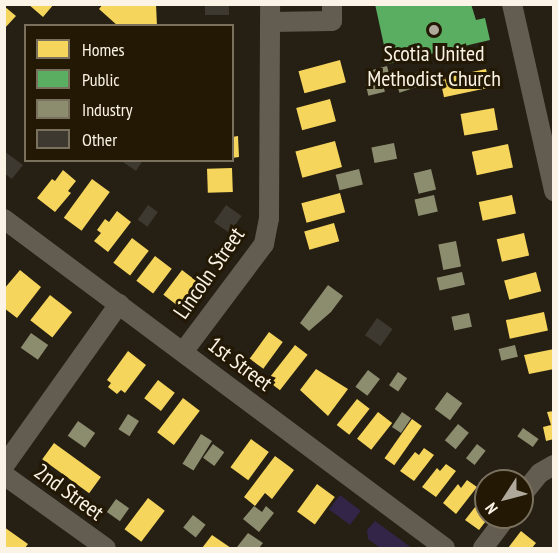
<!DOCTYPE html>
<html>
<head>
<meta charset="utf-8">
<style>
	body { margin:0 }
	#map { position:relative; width:558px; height:553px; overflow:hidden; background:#251f14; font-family:"PT Sans Narrow",sans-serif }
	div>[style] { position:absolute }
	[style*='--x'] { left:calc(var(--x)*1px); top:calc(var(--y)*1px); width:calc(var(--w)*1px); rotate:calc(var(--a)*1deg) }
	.green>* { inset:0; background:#322547; transform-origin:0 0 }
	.homes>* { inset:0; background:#f6d55c; transform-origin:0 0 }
	.public>* { inset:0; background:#5aae61 }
	.industry>* { inset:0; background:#8c8c6e; transform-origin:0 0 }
	.building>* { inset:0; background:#3e3930; transform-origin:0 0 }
	.minor>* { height:20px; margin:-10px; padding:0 10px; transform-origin:10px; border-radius:10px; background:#635d51 }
	.dots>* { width:16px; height:16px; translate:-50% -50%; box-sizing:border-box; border:3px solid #231804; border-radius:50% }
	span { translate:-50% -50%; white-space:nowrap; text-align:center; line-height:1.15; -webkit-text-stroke:6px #231804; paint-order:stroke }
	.poi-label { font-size:22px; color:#faf3e6 }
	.street-label { font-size:22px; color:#faf3e6 }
	.frame { position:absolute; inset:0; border:6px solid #faf3e6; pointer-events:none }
	.legend { position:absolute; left:24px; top:24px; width:210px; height:138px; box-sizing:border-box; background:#231804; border:2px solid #79705e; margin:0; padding:8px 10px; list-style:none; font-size:18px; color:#faf3e6 }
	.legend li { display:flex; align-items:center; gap:12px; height:30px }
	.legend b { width:30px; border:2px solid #79705e }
	.north { position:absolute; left:474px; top:469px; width:60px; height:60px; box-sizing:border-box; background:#231804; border:2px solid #79705e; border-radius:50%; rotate:234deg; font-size:16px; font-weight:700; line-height:24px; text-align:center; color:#faf3e6 }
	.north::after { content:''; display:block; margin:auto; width:21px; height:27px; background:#afa99c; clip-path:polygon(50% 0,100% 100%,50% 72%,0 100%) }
</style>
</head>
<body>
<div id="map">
	<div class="green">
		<i style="left:340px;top:495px;width:26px;height:18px;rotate:37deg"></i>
		<i style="clip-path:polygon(375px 521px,412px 548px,380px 548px,368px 539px,367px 530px)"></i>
	</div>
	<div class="homes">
		<i style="clip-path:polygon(28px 4px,54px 4px,43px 17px)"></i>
		<i style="clip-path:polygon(103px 4px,156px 4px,157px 26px,118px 26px,99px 9px)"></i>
		<i style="clip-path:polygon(4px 6px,16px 16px,4px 29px)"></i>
		<i style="left:340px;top:60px;width:23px;height:43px;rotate:75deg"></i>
		<i style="left:486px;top:69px;width:19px;height:47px;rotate:78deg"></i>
		<i style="left:330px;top:99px;width:23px;height:35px;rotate:75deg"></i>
		<i style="left:494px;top:108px;width:22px;height:34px;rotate:80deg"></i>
		<i style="clip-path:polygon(238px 136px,239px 157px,232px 158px,232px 137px)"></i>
		<i style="left:335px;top:141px;width:27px;height:41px;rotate:75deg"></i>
		<i style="left:508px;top:144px;width:24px;height:37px;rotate:78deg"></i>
		<i style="left:232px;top:168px;width:24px;height:25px;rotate:88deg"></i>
		<i style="clip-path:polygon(63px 170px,76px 181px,68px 191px,71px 193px,55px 212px,37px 198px,52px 179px,55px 181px)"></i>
		<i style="left:92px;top:179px;width:22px;height:48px;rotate:36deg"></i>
		<i style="left:340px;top:193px;width:20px;height:40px;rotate:75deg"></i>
		<i style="left:512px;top:195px;width:19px;height:34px;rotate:78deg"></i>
		<i style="clip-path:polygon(117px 211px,131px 222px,108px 252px,94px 241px,101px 233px,97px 230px,105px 219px,109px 222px)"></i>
		<i style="left:334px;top:223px;width:19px;height:31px;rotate:74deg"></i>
		<i style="left:524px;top:233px;width:23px;height:28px;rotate:77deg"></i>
		<i style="left:132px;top:238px;width:21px;height:31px;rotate:37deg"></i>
		<i style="left:155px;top:256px;width:21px;height:31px;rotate:37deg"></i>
		<i style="clip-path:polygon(20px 270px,41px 287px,17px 318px,4px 308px,4px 289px)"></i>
		<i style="left:182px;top:270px;width:21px;height:31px;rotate:37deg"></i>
		<i style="left:536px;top:272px;width:20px;height:33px;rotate:75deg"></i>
		<i style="left:50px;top:295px;width:28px;height:32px;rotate:38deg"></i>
		<i style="left:544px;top:312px;width:19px;height:39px;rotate:78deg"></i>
		<i style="left:269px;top:332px;width:17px;height:33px;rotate:36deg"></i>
		<i style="left:295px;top:345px;width:16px;height:45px;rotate:38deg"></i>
		<i style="clip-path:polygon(554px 349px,554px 369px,529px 374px,524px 355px)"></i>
		<i style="clip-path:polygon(128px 351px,146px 365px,125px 393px,121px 390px,117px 394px,108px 387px,111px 383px,107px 380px)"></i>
		<i style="clip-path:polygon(316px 369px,348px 389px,328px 416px,300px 390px)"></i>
		<i style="left:158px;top:380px;width:21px;height:23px;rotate:37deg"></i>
		<i style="left:183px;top:398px;width:21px;height:43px;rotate:37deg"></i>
		<i style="left:357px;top:399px;width:16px;height:33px;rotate:38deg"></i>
		<i style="clip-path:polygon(554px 411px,554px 439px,546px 441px,543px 427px,551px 425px,547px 412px)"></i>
		<i style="left:378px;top:412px;width:18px;height:34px;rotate:38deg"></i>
		<i style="left:412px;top:419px;width:12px;height:48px;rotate:35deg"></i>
		<i style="left:251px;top:439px;width:22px;height:35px;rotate:36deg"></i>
		<i style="left:54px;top:443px;width:58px;height:20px;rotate:36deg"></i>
		<i style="clip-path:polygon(424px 448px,434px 455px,414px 481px,400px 471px,415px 452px,419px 455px)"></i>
		<i style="clip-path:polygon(275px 456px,294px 470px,272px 499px,265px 493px,255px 506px,244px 497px)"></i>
		<i style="clip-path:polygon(446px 464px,456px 471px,436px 497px,422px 487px,437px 468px,440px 471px)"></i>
		<i style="clip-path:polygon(467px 480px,477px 487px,456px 514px,443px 503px,458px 484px,461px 488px)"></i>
		<i style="left:317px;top:484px;width:22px;height:34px;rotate:36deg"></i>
		<i style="clip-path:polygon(486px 493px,486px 517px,489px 517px,479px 530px,465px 520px)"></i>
		<i style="left:148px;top:498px;width:21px;height:39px;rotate:37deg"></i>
		<i style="clip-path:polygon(4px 527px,28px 544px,25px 548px,4px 548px)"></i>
		<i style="clip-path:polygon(521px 531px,536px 543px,532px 548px,508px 548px)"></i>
		<i style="clip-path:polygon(212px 535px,231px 548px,202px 548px)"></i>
	</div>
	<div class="public">
		<i style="clip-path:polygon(375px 4px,471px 4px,476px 20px,485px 18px,490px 40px,388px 64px)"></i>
	</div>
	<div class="industry">
		<i style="left:387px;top:66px;width:11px;height:17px;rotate:75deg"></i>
		<i style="left:424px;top:71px;width:13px;height:30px;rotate:72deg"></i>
		<i style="left:382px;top:80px;width:12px;height:17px;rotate:76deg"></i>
		<i style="left:394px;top:143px;width:16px;height:23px;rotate:79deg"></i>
		<i style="left:359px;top:169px;width:16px;height:24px;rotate:76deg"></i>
		<i style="left:431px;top:169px;width:21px;height:18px;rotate:76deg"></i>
		<i style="left:434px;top:195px;width:17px;height:20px;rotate:77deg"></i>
		<i style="left:456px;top:241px;width:26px;height:18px;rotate:79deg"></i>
		<i style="left:462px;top:272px;width:13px;height:26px;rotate:77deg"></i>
		<i style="clip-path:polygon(328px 285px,343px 296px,331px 312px,309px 331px,300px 323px)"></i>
		<i style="left:469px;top:313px;width:14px;height:18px;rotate:78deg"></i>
		<i style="left:31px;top:333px;width:21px;height:18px;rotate:35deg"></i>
		<i style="left:515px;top:345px;width:12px;height:17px;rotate:76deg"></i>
		<i style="left:368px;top:370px;width:15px;height:21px;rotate:37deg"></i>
		<i style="left:398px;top:372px;width:11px;height:16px;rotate:34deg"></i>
		<i style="left:447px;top:392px;width:19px;height:21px;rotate:36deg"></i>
		<i style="left:402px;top:412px;width:11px;height:18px;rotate:34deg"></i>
		<i style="left:128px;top:414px;width:13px;height:18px;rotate:32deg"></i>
		<i style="left:78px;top:421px;width:21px;height:18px;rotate:35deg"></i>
		<i style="left:458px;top:424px;width:14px;height:21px;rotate:39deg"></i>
		<i style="left:523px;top:428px;width:19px;height:10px;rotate:35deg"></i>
		<i style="left:201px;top:434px;width:13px;height:35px;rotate:32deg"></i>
		<i style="left:213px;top:444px;width:14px;height:17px;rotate:36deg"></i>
		<i style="left:477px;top:444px;width:11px;height:18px;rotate:38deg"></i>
		<i style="left:116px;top:499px;width:16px;height:16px;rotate:35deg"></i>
		<i style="clip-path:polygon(254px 506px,262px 512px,266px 506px,274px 513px,259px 532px,243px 519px)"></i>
		<i style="left:193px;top:515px;width:16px;height:16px;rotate:38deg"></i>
		<i style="clip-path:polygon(248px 533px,263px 543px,259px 548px,237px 547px)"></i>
	</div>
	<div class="building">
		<i style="left:205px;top:4px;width:24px;height:11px"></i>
		<i style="clip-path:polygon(4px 151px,23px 165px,12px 179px,4px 173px)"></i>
		<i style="clip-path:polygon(120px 160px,143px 160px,136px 171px)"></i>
		<i style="left:148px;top:205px;width:12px;height:18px;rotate:35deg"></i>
		<i style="left:226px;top:205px;width:19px;height:21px;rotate:35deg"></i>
		<i style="left:377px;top:318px;width:19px;height:21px;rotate:35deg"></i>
	</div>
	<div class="minor">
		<i style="--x:512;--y:4;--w:192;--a:77.3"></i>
		<i style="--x:270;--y:22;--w:62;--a:-0.9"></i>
		<i style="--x:332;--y:21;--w:17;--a:-90"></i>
		<i style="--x:4;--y:219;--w:550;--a:36.72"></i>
		<i style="--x:183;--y:352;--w:135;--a:-53.1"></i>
		<i style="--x:264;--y:244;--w:25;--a:-79"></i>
		<i style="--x:269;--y:219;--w:215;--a:-89.7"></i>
		<i style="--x:4;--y:466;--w:199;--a:-54.6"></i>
		<i style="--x:4;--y:475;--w:125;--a:35.6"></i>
		<i style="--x:522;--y:495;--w:28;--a:-51"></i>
		<i style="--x:540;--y:473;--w:16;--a:-30"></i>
		<i style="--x:483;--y:548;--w:39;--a:-53"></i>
	</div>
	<div class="dots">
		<i style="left:434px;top:30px;background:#afa99c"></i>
	</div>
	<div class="poi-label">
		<span style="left:434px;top:66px">Scotia United<br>Methodist Church</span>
	</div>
	<div class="street-label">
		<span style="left:209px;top:273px;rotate:-55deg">Lincoln Street</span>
		<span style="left:240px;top:364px;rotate:37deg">1st Street</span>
		<span style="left:69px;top:492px;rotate:36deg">2nd Street</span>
	</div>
	<div class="frame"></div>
	<ul class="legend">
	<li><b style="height:16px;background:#f6d55c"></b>Homes</li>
	<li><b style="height:16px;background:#5aae61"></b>Public</li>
	<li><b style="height:16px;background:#8c8c6e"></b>Industry</li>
	<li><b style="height:16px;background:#3e3930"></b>Other</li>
	</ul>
	<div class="north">N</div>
</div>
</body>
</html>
